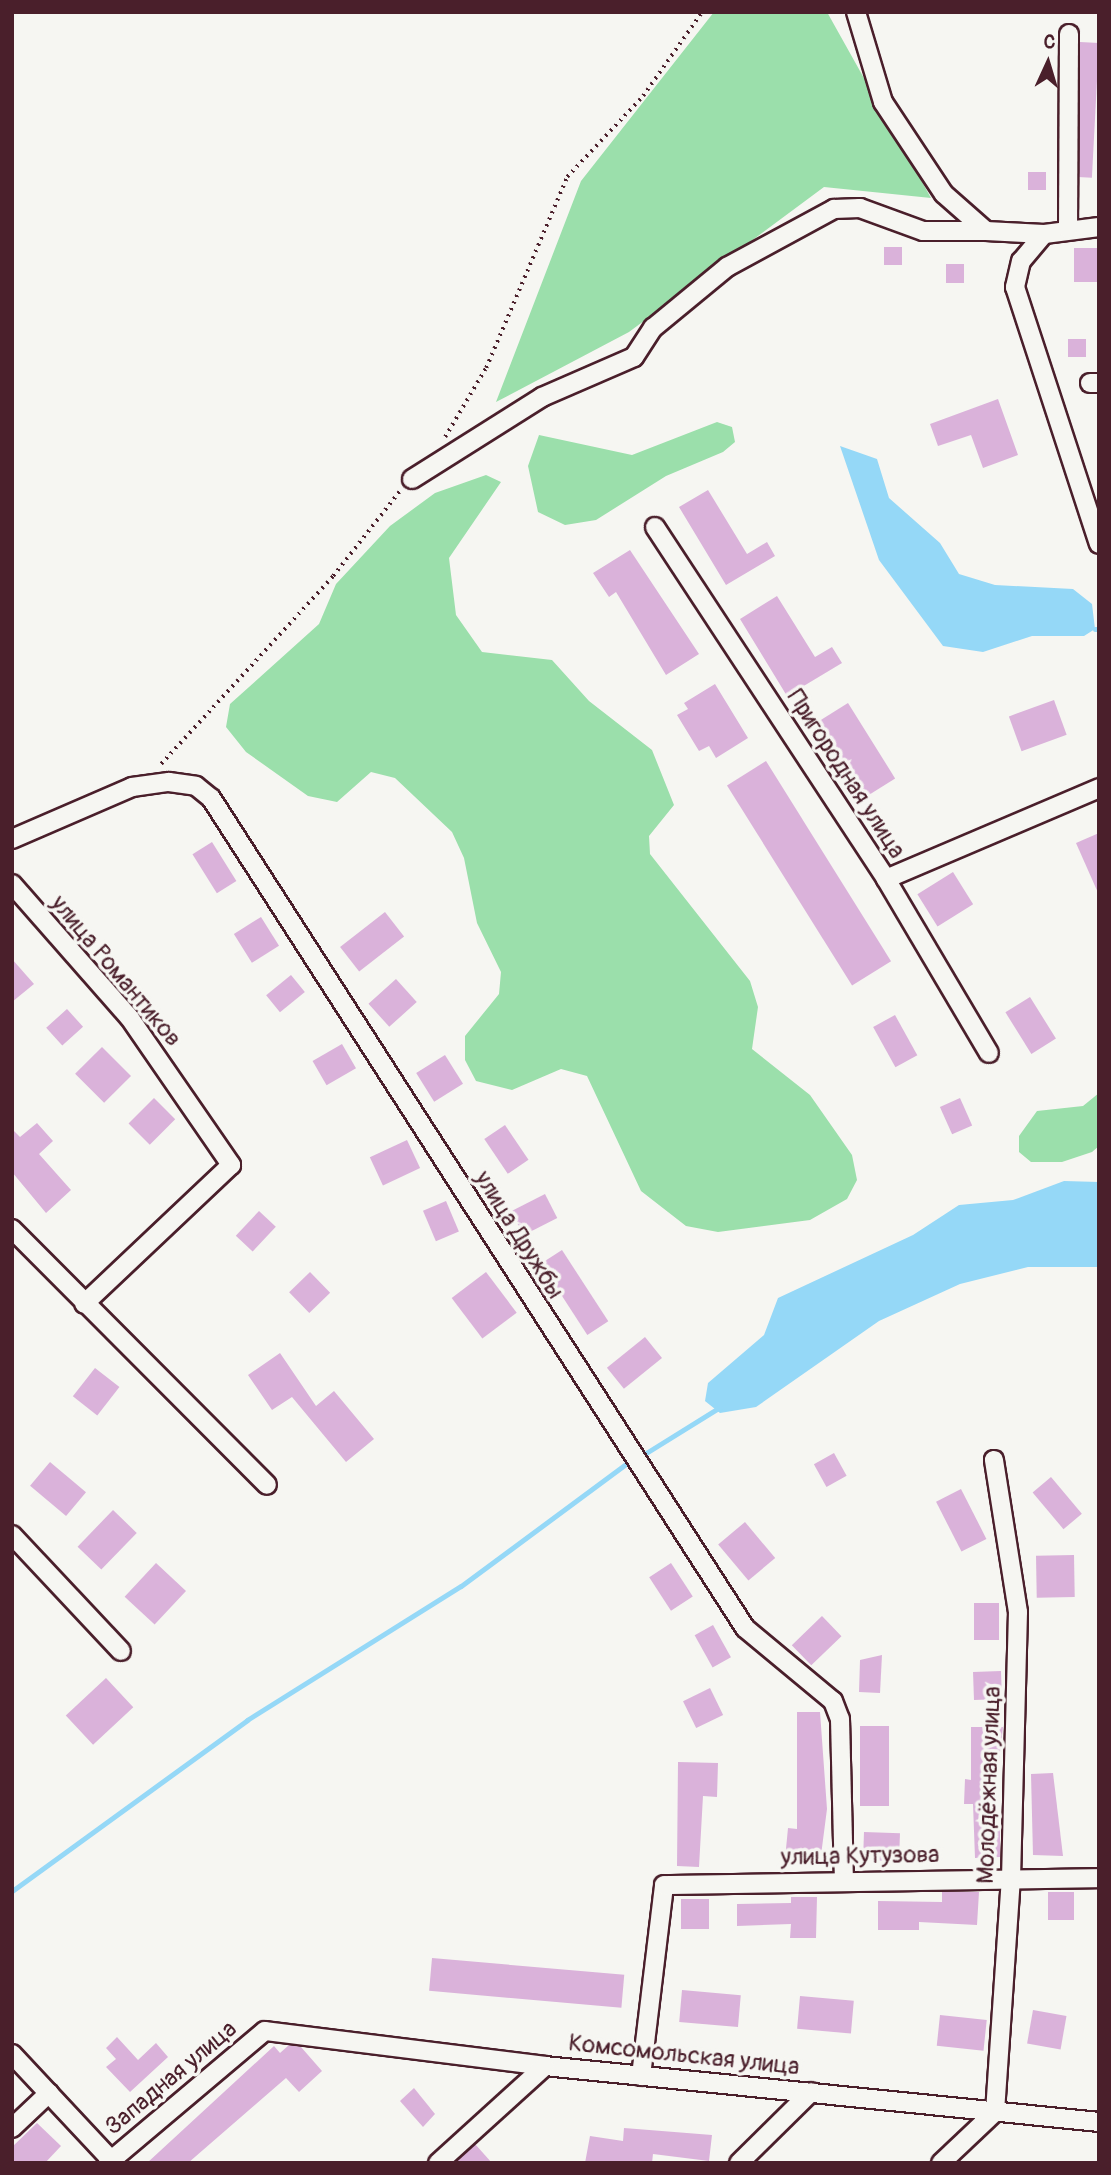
<!DOCTYPE html>
<html>
<head>
<meta charset="utf-8">
<style>
	body { margin:0 }
	#map { position:relative; width:1111px; height:2175px; overflow:hidden; background:#f6f6f2; font-family:Pangolin,sans-serif }
	div>[style] { position:absolute }
	[style*='--x'] { left:calc(var(--x)*1px); top:calc(var(--y)*1px); width:calc(var(--w)*1px); rotate:calc(var(--a)*1deg) }
	.green>* { inset:0; background:#9bdfab }
	.water>* { inset:0; background:#95d8f7 }
	.stream>* { height:5px; margin:-2.5px; padding:0 2.5px; transform-origin:2.5px; border-radius:2.5px; background:#95d8f7 }
	.building>* { inset:0; background:#dab2da; transform-origin:0 0 }
	.path>* { height:3.5px; margin-top:-1.75px; transform-origin:0; background:repeating-linear-gradient(90deg,#4a1f2b 0 2px,transparent 0 7px) }
	.roads { filter:drop-shadow(2px 0 #4a1f2b) drop-shadow(-2px 0 #4a1f2b) drop-shadow(0 2px #4a1f2b) drop-shadow(0 -2px #4a1f2b) }
	.minor>* { height:18px; margin:-9px; padding:0 9px; transform-origin:9px; border-radius:9px; background:#f6f6f2 }
	span { translate:-50% -50%; white-space:nowrap; text-align:center; line-height:1.15; -webkit-text-stroke:7px #f6f6f2; paint-order:stroke }
	.street-label { font-size:24px; color:#4a1f2b }
	.frame { position:absolute; inset:0; border:14px solid #4a1f2b; pointer-events:none }
	.north { position:absolute; left:1013px; top:28px; width:70px; height:70px; -webkit-text-stroke:5px #f6f6f2; paint-order:stroke; rotate:4deg; font-size:19px; font-weight:700; line-height:28px; text-align:center; color:#4a1f2b }
	.north::after { content:''; display:block; margin:auto; width:24px; height:32px; background:#4a1f2b; clip-path:polygon(50% 0,100% 100%,50% 72%,0 100%) }
</style>
</head>
<body>
<div id="map">
	<div class="green">
		<i style="clip-path:polygon(714px 12px,827px 12px,931px 198px,824px 187px,629px 332px,496px 402px,581px 181px)"></i>
		<i style="clip-path:polygon(717px 422px,732px 427px,735px 442px,723px 452px,666px 476px,596px 520px,565px 525px,538px 512px,528px 466px,539px 435px,632px 455px)"></i>
		<i style="clip-path:polygon(486px 475px,501px 482px,449px 558px,456px 615px,482px 652px,552px 660px,589px 701px,652px 750px,674px 805px,649px 836px,650px 854px,750px 981px,758px 1007px,752px 1049px,810px 1095px,852px 1155px,857px 1180px,847px 1199px,810px 1220px,718px 1232px,686px 1226px,641px 1191px,587px 1076px,561px 1069px,512px 1090px,476px 1081px,465px 1060px,465px 1036px,499px 994px,501px 972px,477px 923px,464px 858px,452px 832px,395px 778px,371px 772px,337px 802px,308px 796px,246px 752px,226px 727px,230px 704px,319px 624px,336px 584px,390px 526px,435px 493px)"></i>
		<i style="clip-path:polygon(1099px 1093px,1099px 1146px,1092px 1152px,1062px 1162px,1031px 1162px,1019px 1152px,1019px 1136px,1037px 1111px,1083px 1106px)"></i>
	</div>
	<div class="water">
		<i style="clip-path:polygon(840px 446px,877px 459px,889px 498px,940px 543px,959px 574px,995px 585px,1073px 589px,1092px 604px,1095px 629px,1084px 636px,1032px 636px,983px 652px,943px 646px,879px 560px)"></i>
		<i style="clip-path:polygon(1064px 1181px,1099px 1182px,1099px 1267px,1028px 1267px,960px 1284px,879px 1321px,756px 1407px,720px 1413px,705px 1401px,708px 1383px,764px 1335px,778px 1298px,913px 1235px,959px 1205px,1013px 1200px)"></i>
	</div>
	<div class="stream">
		<i style="--x:1095;--y:629;--w:4;--a:0"></i>
		<i style="--x:646;--y:1453;--w:87;--a:-31.9"></i>
		<i style="--x:12;--y:1891;--w:291;--a:-36"></i>
		<i style="--x:247;--y:1720;--w:252;--a:-32.1"></i>
		<i style="--x:461;--y:1586;--w:205;--a:-36.5"></i>
	</div>
	<div class="building">
		<i style="left:1080px;top:42px;width:19px;height:135px;rotate:3deg"></i>
		<i style="left:1046px;top:172px;width:18px;height:18px;rotate:90deg"></i>
		<i style="left:884px;top:247px;width:18px;height:18px"></i>
		<i style="left:1074px;top:248px;width:25px;height:34px"></i>
		<i style="left:946px;top:264px;width:18px;height:19px"></i>
		<i style="left:1068px;top:339px;width:18px;height:18px"></i>
		<i style="clip-path:polygon(998px 399px,1018px 455px,983px 468px,971px 435px,938px 446px,930px 424px)"></i>
		<i style="clip-path:polygon(708px 490px,747px 554px,767px 542px,775px 556px,726px 585px,679px 507px)"></i>
		<i style="clip-path:polygon(630px 550px,699px 654px,666px 675px,616px 592px,609px 597px,593px 573px)"></i>
		<i style="clip-path:polygon(777px 596px,815px 657px,832px 647px,842px 663px,787px 696px,740px 619px)"></i>
		<i style="clip-path:polygon(715px 684px,748px 738px,716px 758px,709px 746px,699px 751px,677px 715px,688px 709px,684px 703px)"></i>
		<i style="left:1054px;top:700px;width:37px;height:48px;rotate:70deg"></i>
		<i style="left:848px;top:703px;width:89px;height:41px;rotate:58deg"></i>
		<i style="left:766px;top:761px;width:236px;height:46px;rotate:58deg"></i>
		<i style="clip-path:polygon(1099px 833px,1099px 895px,1076px 843px)"></i>
		<i style="left:212px;top:842px;width:46px;height:23px;rotate:58deg"></i>
		<i style="left:953px;top:872px;width:38px;height:42px;rotate:58deg"></i>
		<i style="left:385px;top:912px;width:31px;height:57px;rotate:52deg"></i>
		<i style="left:261px;top:917px;width:34px;height:32px;rotate:58deg"></i>
		<i style="clip-path:polygon(12px 959px,34px 984px,12px 1002px)"></i>
		<i style="left:291px;top:975px;width:22px;height:32px;rotate:51deg"></i>
		<i style="left:396px;top:979px;width:31px;height:37px;rotate:48deg"></i>
		<i style="left:1030px;top:997px;width:49px;height:29px;rotate:58deg"></i>
		<i style="left:67px;top:1009px;width:24px;height:28px;rotate:48deg"></i>
		<i style="left:895px;top:1015px;width:46px;height:25px;rotate:61deg"></i>
		<i style="left:342px;top:1044px;width:28px;height:34px;rotate:60deg"></i>
		<i style="left:102px;top:1047px;width:41px;height:38px;rotate:45deg"></i>
		<i style="left:445px;top:1055px;width:34px;height:34px;rotate:58deg"></i>
		<i style="left:154px;top:1098px;width:30px;height:36px;rotate:45deg"></i>
		<i style="left:960px;top:1098px;width:30px;height:22px;rotate:66deg"></i>
		<i style="clip-path:polygon(37px 1123px,53px 1141px,39px 1154px,71px 1190px,46px 1213px,12px 1172px,12px 1129px,20px 1137px)"></i>
		<i style="left:505px;top:1125px;width:42px;height:25px;rotate:56deg"></i>
		<i style="left:407px;top:1140px;width:31px;height:41px;rotate:65deg"></i>
		<i style="left:545px;top:1194px;width:27px;height:38px;rotate:63deg"></i>
		<i style="left:446px;top:1201px;width:33px;height:25px;rotate:67deg"></i>
		<i style="left:259px;top:1211px;width:23px;height:34px;rotate:43deg"></i>
		<i style="left:562px;top:1250px;width:85px;height:25px;rotate:57deg"></i>
		<i style="left:310px;top:1272px;width:29px;height:29px;rotate:46deg"></i>
		<i style="left:486px;top:1272px;width:51px;height:43px;rotate:53deg"></i>
		<i style="left:645px;top:1337px;width:27px;height:49px;rotate:51deg"></i>
		<i style="clip-path:polygon(280px 1353px,316px 1406px,334px 1391px,374px 1439px,346px 1462px,292px 1397px,272px 1410px,248px 1375px)"></i>
		<i style="left:95px;top:1368px;width:31px;height:36px;rotate:38deg"></i>
		<i style="left:834px;top:1453px;width:26px;height:23px;rotate:61deg"></i>
		<i style="left:50px;top:1462px;width:47px;height:31px;rotate:40deg"></i>
		<i style="left:1051px;top:1477px;width:48px;height:24px;rotate:50deg"></i>
		<i style="left:961px;top:1489px;width:56px;height:28px;rotate:63deg"></i>
		<i style="left:113px;top:1510px;width:33px;height:51px;rotate:44deg"></i>
		<i style="left:745px;top:1522px;width:47px;height:35px;rotate:50deg"></i>
		<i style="left:1074px;top:1555px;width:42px;height:38px;rotate:89deg"></i>
		<i style="left:156px;top:1563px;width:41px;height:46px;rotate:43deg"></i>
		<i style="left:671px;top:1563px;width:40px;height:26px;rotate:57deg"></i>
		<i style="left:974px;top:1603px;width:25px;height:37px"></i>
		<i style="left:822px;top:1616px;width:28px;height:42px;rotate:46deg"></i>
		<i style="left:713px;top:1625px;width:37px;height:21px;rotate:61deg"></i>
		<i style="clip-path:polygon(882px 1655px,880px 1693px,859px 1692px,860px 1660px)"></i>
		<i style="left:1001px;top:1671px;width:28px;height:28px;rotate:88deg"></i>
		<i style="left:106px;top:1678px;width:40px;height:55px;rotate:47deg"></i>
		<i style="left:710px;top:1688px;width:30px;height:30px;rotate:64deg"></i>
		<i style="clip-path:polygon(797px 1712px,820px 1712px,827px 1809px,820px 1863px,785px 1859px,788px 1828px,797px 1829px)"></i>
		<i style="left:860px;top:1726px;width:29px;height:80px"></i>
		<i style="clip-path:polygon(971px 1727px,1003px 1727px,991px 1828px,1000px 1827px,1000px 1857px,975px 1858px,973px 1804px,964px 1804px,965px 1779px,971px 1780px)"></i>
		<i style="clip-path:polygon(678px 1762px,718px 1763px,717px 1797px,703px 1796px,699px 1867px,677px 1866px)"></i>
		<i style="clip-path:polygon(1053px 1773px,1063px 1856px,1033px 1855px,1031px 1774px)"></i>
		<i style="left:864px;top:1832px;width:36px;height:28px;rotate:2deg"></i>
		<i style="clip-path:polygon(942px 1892px,979px 1892px,977px 1925px,919px 1922px,919px 1930px,878px 1930px,878px 1901px,942px 1902px)"></i>
		<i style="left:1048px;top:1892px;width:26px;height:28px"></i>
		<i style="clip-path:polygon(791px 1897px,817px 1897px,816px 1938px,790px 1938px,791px 1924px,737px 1926px,737px 1904px,791px 1903px)"></i>
		<i style="left:681px;top:1899px;width:28px;height:30px"></i>
		<i style="left:432px;top:1958px;width:193px;height:33px;rotate:5deg"></i>
		<i style="left:682px;top:1990px;width:59px;height:32px;rotate:5deg"></i>
		<i style="left:800px;top:1996px;width:54px;height:33px;rotate:5deg"></i>
		<i style="left:1033px;top:2010px;width:34px;height:34px;rotate:10deg"></i>
		<i style="left:940px;top:2015px;width:47px;height:31px;rotate:6deg"></i>
		<i style="clip-path:polygon(117px 2037px,138px 2060px,156px 2043px,168px 2057px,130px 2092px,106px 2067px,116px 2059px,106px 2048px)"></i>
		<i style="clip-path:polygon(289px 2045px,301px 2047px,322px 2071px,299px 2092px,286px 2078px,188px 2163px,147px 2163px,274px 2046px,280px 2053px)"></i>
		<i style="clip-path:polygon(414px 2088px,435px 2114px,423px 2127px,400px 2101px)"></i>
		<i style="clip-path:polygon(37px 2123px,61px 2146px,45px 2163px,12px 2163px,12px 2147px)"></i>
		<i style="clip-path:polygon(624px 2128px,712px 2135px,709px 2161px,653px 2154px,652px 2163px,585px 2163px,590px 2136px,623px 2141px)"></i>
		<i style="clip-path:polygon(475px 2144px,492px 2163px,455px 2163px)"></i>
	</div>
	<div class="path">
		<i style="--x:445;--y:437;--w:80;--a:-59.3"></i>
		<i style="--x:486;--y:368;--w:207;--a:-67"></i>
		<i style="--x:567;--y:177;--w:111;--a:-46.8"></i>
		<i style="--x:643;--y:96;--w:103;--a:-54.9"></i>
		<i style="--x:161;--y:764;--w:255;--a:-47.5"></i>
		<i style="--x:333;--y:576;--w:108;--a:-51.8"></i>
	</div>
	<div class="roads">
		<div class="minor">
			<i style="--x:856;--y:12;--w:94;--a:73.3"></i>
			<i style="--x:883;--y:102;--w:110;--a:56.5"></i>
			<i style="--x:944;--y:194;--w:56;--a:41.4"></i>
			<i style="--x:986;--y:231;--w:58;--a:3"></i>
			<i style="--x:1099;--y:227;--w:55;--a:172.7"></i>
			<i style="--x:1044;--y:234;--w:35;--a:130"></i>
			<i style="--x:1021;--y:261;--w:27;--a:103"></i>
			<i style="--x:1015;--y:287;--w:270;--a:71.9"></i>
			<i style="--x:1068;--y:229;--w:195;--a:-89.7"></i>
			<i style="--x:1090;--y:383;--w:9;--a:0"></i>
			<i style="--x:412;--y:479;--w:154;--a:-32.2"></i>
			<i style="--x:542;--y:397;--w:100;--a:-23.5"></i>
			<i style="--x:634;--y:357;--w:35;--a:-57"></i>
			<i style="--x:653;--y:328;--w:96;--a:-39.5"></i>
			<i style="--x:727;--y:267;--w:122;--a:-28.5"></i>
			<i style="--x:834;--y:209;--w:26;--a:-2"></i>
			<i style="--x:860;--y:208;--w:67;--a:20.1"></i>
			<i style="--x:923;--y:231;--w:63;--a:0"></i>
			<i style="--x:655;--y:527;--w:421;--a:56.7"></i>
			<i style="--x:886;--y:879;--w:202;--a:59.4"></i>
			<i style="--x:12;--y:839;--w:131;--a:-23.4"></i>
			<i style="--x:132;--y:787;--w:37;--a:-8"></i>
			<i style="--x:169;--y:782;--w:27;--a:8"></i>
			<i style="--x:196;--y:786;--w:19;--a:39"></i>
			<i style="--x:211;--y:798;--w:987;--a:57.24"></i>
			<i style="--x:745;--y:1628;--w:114;--a:39.7"></i>
			<i style="--x:833;--y:1701;--w:19;--a:69"></i>
			<i style="--x:840;--y:1719;--w:161;--a:88.6"></i>
			<i style="--x:886;--y:879;--w:232;--a:-23.1"></i>
			<i style="--x:12;--y:884;--w:177;--a:48.7"></i>
			<i style="--x:129;--y:1017;--w:180;--a:55.4"></i>
			<i style="--x:231;--y:1165;--w:202;--a:136.6"></i>
			<i style="--x:12;--y:1229;--w:361;--a:45.1"></i>
			<i style="--x:12;--y:1535;--w:159;--a:46.8"></i>
			<i style="--x:12;--y:2054;--w:149;--a:46.9"></i>
			<i style="--x:641;--y:2076;--w:192;--a:-83.1"></i>
			<i style="--x:664;--y:1885;--w:435;--a:-0.9"></i>
			<i style="--x:12;--y:2128;--w:51;--a:-43.4"></i>
			<i style="--x:108;--y:2163;--w:205;--a:-40.1"></i>
			<i style="--x:265;--y:2031;--w:282;--a:7.1"></i>
			<i style="--x:545;--y:2066;--w:557;--a:5.77"></i>
			<i style="--x:438;--y:2163;--w:144;--a:-42.2"></i>
			<i style="--x:739;--y:2163;--w:101;--a:-44.6"></i>
			<i style="--x:941;--y:2163;--w:74;--a:-43.4"></i>
			<i style="--x:995;--y:2112;--w:234;--a:-86.1"></i>
			<i style="--x:1011;--y:1879;--w:267;--a:-88.5"></i>
			<i style="--x:1018;--y:1612;--w:154;--a:-99"></i>
		</div>
	</div>
	<div class="street-label">
		<span style="left:846px;top:774px;rotate:57deg">Пригородная улица</span>
		<span style="left:116px;top:971px;rotate:50deg">улица Романтиков</span>
		<span style="left:519px;top:1235px;rotate:58deg">улица Дружбы</span>
		<span style="left:989px;top:1785px;rotate:-88deg">Молодёжная улица</span>
		<span style="left:860px;top:1856px;rotate:-1deg">улица Кутузова</span>
		<span style="left:684px;top:2055px;rotate:6deg">Комсомольская улица</span>
		<span style="left:171px;top:2078px;rotate:-40deg">Западная улица</span>
	</div>
	<div class="frame"></div>
	<div class="north">С</div>
</div>
</body>
</html>
